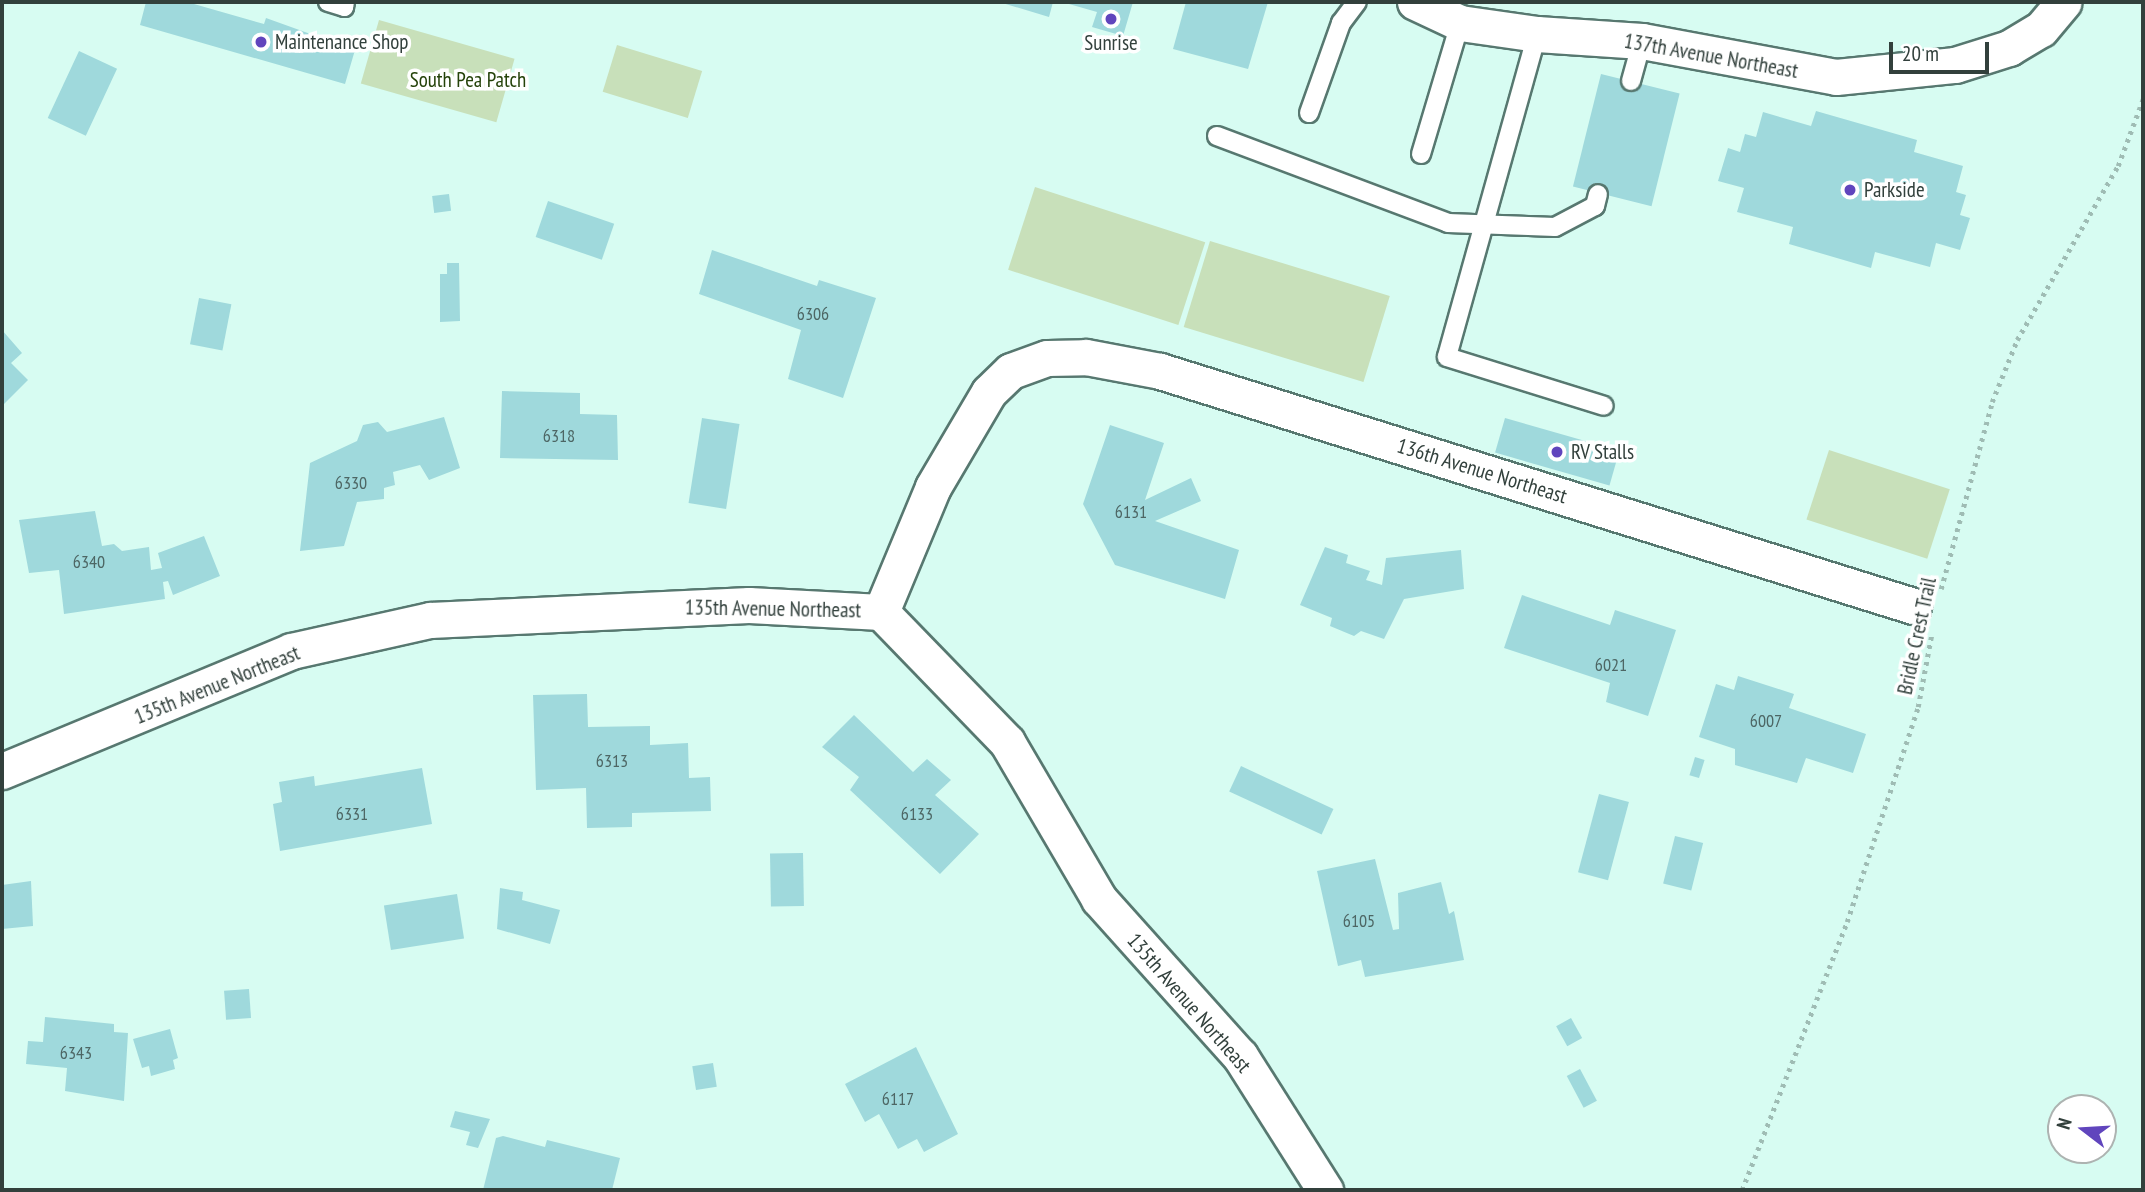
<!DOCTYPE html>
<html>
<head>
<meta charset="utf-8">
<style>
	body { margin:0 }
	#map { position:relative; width:2145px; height:1192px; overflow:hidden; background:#d7fcf2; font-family:"PT Sans Narrow",sans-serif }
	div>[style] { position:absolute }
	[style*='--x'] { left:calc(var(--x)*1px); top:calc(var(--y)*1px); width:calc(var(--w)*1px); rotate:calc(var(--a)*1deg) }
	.green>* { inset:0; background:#c8e0ba; transform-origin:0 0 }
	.building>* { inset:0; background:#9fd9dc; transform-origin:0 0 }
	.path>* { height:4.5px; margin-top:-2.25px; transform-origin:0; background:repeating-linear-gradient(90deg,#9fbcb4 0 3.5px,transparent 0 8.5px) }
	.roads { filter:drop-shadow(2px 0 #577870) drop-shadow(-2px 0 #577870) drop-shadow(0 2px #577870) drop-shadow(0 -2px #577870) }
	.lane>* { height:18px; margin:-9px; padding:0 9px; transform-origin:9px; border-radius:9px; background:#fff }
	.street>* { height:35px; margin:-17.5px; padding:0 17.5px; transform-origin:17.5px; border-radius:17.5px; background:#fff }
	.dots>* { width:19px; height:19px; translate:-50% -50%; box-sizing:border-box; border:4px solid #fff; border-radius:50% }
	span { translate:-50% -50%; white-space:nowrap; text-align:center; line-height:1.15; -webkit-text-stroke:7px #fff; paint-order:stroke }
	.number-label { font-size:18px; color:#4d6664 }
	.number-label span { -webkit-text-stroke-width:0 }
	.poi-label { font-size:21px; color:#32403c }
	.left { translate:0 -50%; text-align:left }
	.street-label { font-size:21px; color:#32403c }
	.park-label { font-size:21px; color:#244209 }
	.frame { position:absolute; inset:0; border:4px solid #32403c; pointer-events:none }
	.north { position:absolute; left:2047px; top:1094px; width:70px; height:70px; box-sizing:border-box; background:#fff; border:2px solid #adb3b1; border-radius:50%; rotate:287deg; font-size:19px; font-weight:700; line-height:28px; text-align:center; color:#32403c }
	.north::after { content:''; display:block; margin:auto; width:24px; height:32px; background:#6045bd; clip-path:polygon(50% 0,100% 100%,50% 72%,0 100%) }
	.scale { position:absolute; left:1889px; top:42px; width:100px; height:32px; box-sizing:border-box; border:4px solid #32403c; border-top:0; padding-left:9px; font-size:21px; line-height:24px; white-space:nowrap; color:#32403c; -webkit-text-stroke:5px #fff; paint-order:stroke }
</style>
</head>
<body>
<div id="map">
	<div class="green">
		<i style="left:379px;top:20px;width:141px;height:66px;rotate:16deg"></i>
		<i style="left:617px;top:45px;width:89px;height:49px;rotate:17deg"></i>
		<i style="left:1035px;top:187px;width:179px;height:87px;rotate:18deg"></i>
		<i style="left:1210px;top:241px;width:188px;height:90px;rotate:17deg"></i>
		<i style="left:1829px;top:450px;width:127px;height:73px;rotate:18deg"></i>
	</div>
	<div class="building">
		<i style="clip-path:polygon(146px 2px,187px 2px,264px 24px,266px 18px,355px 50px,345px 84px,140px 25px)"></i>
		<i style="clip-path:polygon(999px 2px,1053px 2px,1049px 17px)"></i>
		<i style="clip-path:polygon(1062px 2px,1133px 2px,1123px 36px,1092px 27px,1097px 12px)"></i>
		<i style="clip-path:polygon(1186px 2px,1268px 2px,1248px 69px,1173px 49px)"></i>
		<i style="left:79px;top:51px;width:42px;height:74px;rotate:25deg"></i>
		<i style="left:1601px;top:74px;width:81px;height:116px;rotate:14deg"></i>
		<i style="clip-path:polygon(1816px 111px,1917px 140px,1914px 152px,1963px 166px,1956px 192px,1966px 195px,1960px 215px,1970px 218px,1960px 250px,1936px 243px,1930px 267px,1875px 252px,1871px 268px,1789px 244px,1793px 227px,1737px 212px,1744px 188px,1718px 181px,1728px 148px,1740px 152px,1745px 134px,1756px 137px,1763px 112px,1811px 126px)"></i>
		<i style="left:449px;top:194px;width:17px;height:17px;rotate:83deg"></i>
		<i style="left:548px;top:201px;width:70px;height:38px;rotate:19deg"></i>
		<i style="clip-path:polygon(712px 250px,817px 286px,819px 280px,876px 298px,843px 398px,788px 379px,801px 330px,699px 294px)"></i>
		<i style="clip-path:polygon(447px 263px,459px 263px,460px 321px,440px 322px,440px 274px,447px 274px)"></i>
		<i style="left:199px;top:298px;width:33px;height:47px;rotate:11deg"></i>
		<i style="clip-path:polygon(2px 330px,22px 353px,11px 363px,28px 380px,2px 406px)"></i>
		<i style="clip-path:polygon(502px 391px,580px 393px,580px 414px,617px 415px,618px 460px,500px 458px)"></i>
		<i style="clip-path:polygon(444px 417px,460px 468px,429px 480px,420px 465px,393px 472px,395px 485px,384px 488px,384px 499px,357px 502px,344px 546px,300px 551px,310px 463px,357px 441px,363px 425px,378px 422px,387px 432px)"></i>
		<i style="left:702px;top:418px;width:38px;height:86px;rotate:9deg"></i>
		<i style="left:1505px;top:418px;width:119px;height:36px;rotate:16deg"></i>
		<i style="clip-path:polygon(1110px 425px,1164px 443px,1145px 500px,1191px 478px,1201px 501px,1155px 521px,1239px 550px,1225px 599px,1115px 565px,1083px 504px)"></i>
		<i style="clip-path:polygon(95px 511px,102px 546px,114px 544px,122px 551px,149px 547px,151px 570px,162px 568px,158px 553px,204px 536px,220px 576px,173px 595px,168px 581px,163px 582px,165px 599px,64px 614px,59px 570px,29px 573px,19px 520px)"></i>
		<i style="clip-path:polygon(1325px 547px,1348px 555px,1346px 563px,1370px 571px,1366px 580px,1382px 585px,1386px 558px,1461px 550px,1464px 589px,1404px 599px,1384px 639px,1361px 631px,1354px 636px,1330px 626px,1332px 618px,1300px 605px)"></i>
		<i style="clip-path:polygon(1522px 595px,1610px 625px,1615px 610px,1676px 630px,1648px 716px,1606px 702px,1610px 683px,1504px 648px)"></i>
		<i style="clip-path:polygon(1738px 676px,1794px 694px,1789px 708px,1866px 734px,1853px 773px,1806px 758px,1797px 783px,1735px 765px,1735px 749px,1699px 737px,1716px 684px,1734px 690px)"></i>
		<i style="clip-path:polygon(587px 694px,588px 727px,650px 726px,650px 745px,688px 743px,689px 778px,710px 777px,711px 811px,632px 813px,632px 827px,587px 828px,586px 788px,536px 790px,533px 695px)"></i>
		<i style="clip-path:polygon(854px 715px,913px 772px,927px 759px,951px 780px,935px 795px,979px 834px,940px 874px,850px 790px,859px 777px,822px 747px)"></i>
		<i style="left:1695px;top:757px;width:10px;height:19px;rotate:17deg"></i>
		<i style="left:1241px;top:766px;width:102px;height:28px;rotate:25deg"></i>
		<i style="clip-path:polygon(422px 768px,432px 824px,280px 851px,273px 804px,282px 802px,279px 782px,314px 776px,315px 786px)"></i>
		<i style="left:1599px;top:794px;width:31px;height:81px;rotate:15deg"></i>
		<i style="left:1675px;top:836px;width:29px;height:49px;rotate:14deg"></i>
		<i style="left:803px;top:853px;width:53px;height:33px;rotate:89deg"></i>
		<i style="clip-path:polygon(1375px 859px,1393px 930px,1399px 929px,1398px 893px,1441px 882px,1449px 914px,1454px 911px,1464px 960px,1365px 977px,1361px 960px,1338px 966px,1317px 871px)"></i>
		<i style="clip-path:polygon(31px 881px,33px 926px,2px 929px,2px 885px)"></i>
		<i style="clip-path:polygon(500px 888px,523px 892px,522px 900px,560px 910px,550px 944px,497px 929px)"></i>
		<i style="left:457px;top:894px;width:45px;height:74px;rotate:81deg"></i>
		<i style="left:249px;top:989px;width:29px;height:25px;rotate:86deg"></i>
		<i style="clip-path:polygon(45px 1017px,114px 1024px,114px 1032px,128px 1033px,124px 1101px,65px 1091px,67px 1068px,26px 1064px,28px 1041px,43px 1042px)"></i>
		<i style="left:1571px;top:1018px;width:23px;height:17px;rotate:61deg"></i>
		<i style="clip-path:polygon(170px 1029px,178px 1058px,173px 1060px,175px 1069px,151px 1076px,149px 1066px,142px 1068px,133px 1039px)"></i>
		<i style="clip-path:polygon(916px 1047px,958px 1134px,924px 1152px,917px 1139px,898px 1149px,879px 1114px,865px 1122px,845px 1084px)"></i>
		<i style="left:713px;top:1063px;width:24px;height:21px;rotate:81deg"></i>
		<i style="left:1580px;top:1069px;width:36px;height:15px;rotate:62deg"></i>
		<i style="clip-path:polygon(455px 1111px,490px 1119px,478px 1148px,466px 1145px,470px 1132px,450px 1127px)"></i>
		<i style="clip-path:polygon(503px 1136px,545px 1147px,547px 1140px,620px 1158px,612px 1190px,483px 1190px,496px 1138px)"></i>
	</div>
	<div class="path">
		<i style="--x:1941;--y:589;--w:194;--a:-74.7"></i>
		<i style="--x:1992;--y:402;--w:67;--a:-68"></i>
		<i style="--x:2017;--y:340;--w:201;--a:-59.9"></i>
		<i style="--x:2118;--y:166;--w:72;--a:-69.5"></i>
		<i style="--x:1742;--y:1190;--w:288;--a:-68.6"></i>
		<i style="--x:1847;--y:922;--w:226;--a:-71.7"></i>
		<i style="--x:1918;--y:707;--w:76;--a:-79.4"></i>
	</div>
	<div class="roads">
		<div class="lane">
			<i style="--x:328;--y:2;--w:17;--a:17"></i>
			<i style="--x:344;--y:7;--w:5;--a:-79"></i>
			<i style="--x:1537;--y:34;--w:335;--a:105.6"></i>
			<i style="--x:1447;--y:357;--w:164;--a:17.3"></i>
			<i style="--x:1631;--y:81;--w:41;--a:-74.6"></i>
			<i style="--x:1309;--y:113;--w:96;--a:-70.4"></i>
			<i style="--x:1341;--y:23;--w:26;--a:-53"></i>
			<i style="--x:1217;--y:136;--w:247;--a:20.6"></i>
			<i style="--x:1448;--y:223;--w:107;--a:2.1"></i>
			<i style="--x:1555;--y:227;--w:45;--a:-27.7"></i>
			<i style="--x:1595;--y:206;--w:12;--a:-76"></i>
			<i style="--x:1421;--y:154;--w:137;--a:-73.4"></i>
		</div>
		<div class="street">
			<i style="--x:1415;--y:2;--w:50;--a:25"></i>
			<i style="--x:1460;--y:23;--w:78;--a:8.1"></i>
			<i style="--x:1537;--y:34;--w:105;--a:3.8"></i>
			<i style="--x:1642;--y:41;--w:197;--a:10.5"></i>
			<i style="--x:1836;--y:77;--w:120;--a:-5.8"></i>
			<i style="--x:1955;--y:65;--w:57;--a:-17.5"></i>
			<i style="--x:2009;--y:48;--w:37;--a:-31"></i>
			<i style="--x:2041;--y:29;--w:35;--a:-50"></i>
			<i style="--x:881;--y:612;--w:135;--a:-67.4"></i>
			<i style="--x:933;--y:487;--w:110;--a:-59.5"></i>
			<i style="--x:989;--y:392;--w:30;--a:-44"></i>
			<i style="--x:1011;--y:371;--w:38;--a:-20"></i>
			<i style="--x:1047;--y:358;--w:39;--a:-1"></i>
			<i style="--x:1086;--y:357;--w:75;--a:10.7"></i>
			<i style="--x:1160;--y:371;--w:789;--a:17.33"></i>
			<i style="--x:2;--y:771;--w:313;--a:-22.5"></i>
			<i style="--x:291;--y:651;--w:142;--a:-12.6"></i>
			<i style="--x:430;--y:620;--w:319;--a:-2.7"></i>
			<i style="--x:749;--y:605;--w:132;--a:3"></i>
			<i style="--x:881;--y:612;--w:181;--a:45.9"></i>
			<i style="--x:1007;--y:742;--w:182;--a:59.6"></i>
			<i style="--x:1099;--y:899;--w:211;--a:48.1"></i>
			<i style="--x:1240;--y:1056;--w:159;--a:57.6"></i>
		</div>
	</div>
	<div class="dots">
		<i style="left:1111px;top:19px;background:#6045bd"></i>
		<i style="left:261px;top:42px;background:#6045bd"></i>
		<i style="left:1850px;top:190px;background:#6045bd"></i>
		<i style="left:1557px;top:452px;background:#6045bd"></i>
	</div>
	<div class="number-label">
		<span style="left:813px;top:314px">6306</span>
		<span style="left:559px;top:436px">6318</span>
		<span style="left:351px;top:483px">6330</span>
		<span style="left:1131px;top:512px">6131</span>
		<span style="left:89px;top:562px">6340</span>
		<span style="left:1611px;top:665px">6021</span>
		<span style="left:1766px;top:721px">6007</span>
		<span style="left:612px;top:761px">6313</span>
		<span style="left:352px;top:814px">6331</span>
		<span style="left:917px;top:814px">6133</span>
		<span style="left:1359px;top:921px">6105</span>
		<span style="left:76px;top:1053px">6343</span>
		<span style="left:898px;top:1099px">6117</span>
	</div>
	<div class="poi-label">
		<span class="left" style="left:275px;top:42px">Maintenance Shop</span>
		<span style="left:1111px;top:43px">Sunrise</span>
		<span class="left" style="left:1864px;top:190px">Parkside</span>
		<span class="left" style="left:1571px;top:452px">RV Stalls</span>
	</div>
	<div class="street-label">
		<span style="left:1711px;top:56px;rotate:10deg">137th Avenue Northeast</span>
		<span style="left:1482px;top:471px;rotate:17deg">136th Avenue Northeast</span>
		<span style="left:773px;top:609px;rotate:1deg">135th Avenue Northeast</span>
		<span style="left:1917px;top:636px;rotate:-78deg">Bridle Crest Trail</span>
		<span style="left:217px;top:685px;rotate:-22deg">135th Avenue Northeast</span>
		<span style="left:1189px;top:1003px;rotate:49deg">135th Avenue Northeast</span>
	</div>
	<div class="park-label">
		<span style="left:468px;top:80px">South Pea Patch</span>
	</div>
	<div class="frame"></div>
	<div class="north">N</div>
	<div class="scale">20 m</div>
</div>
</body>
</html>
